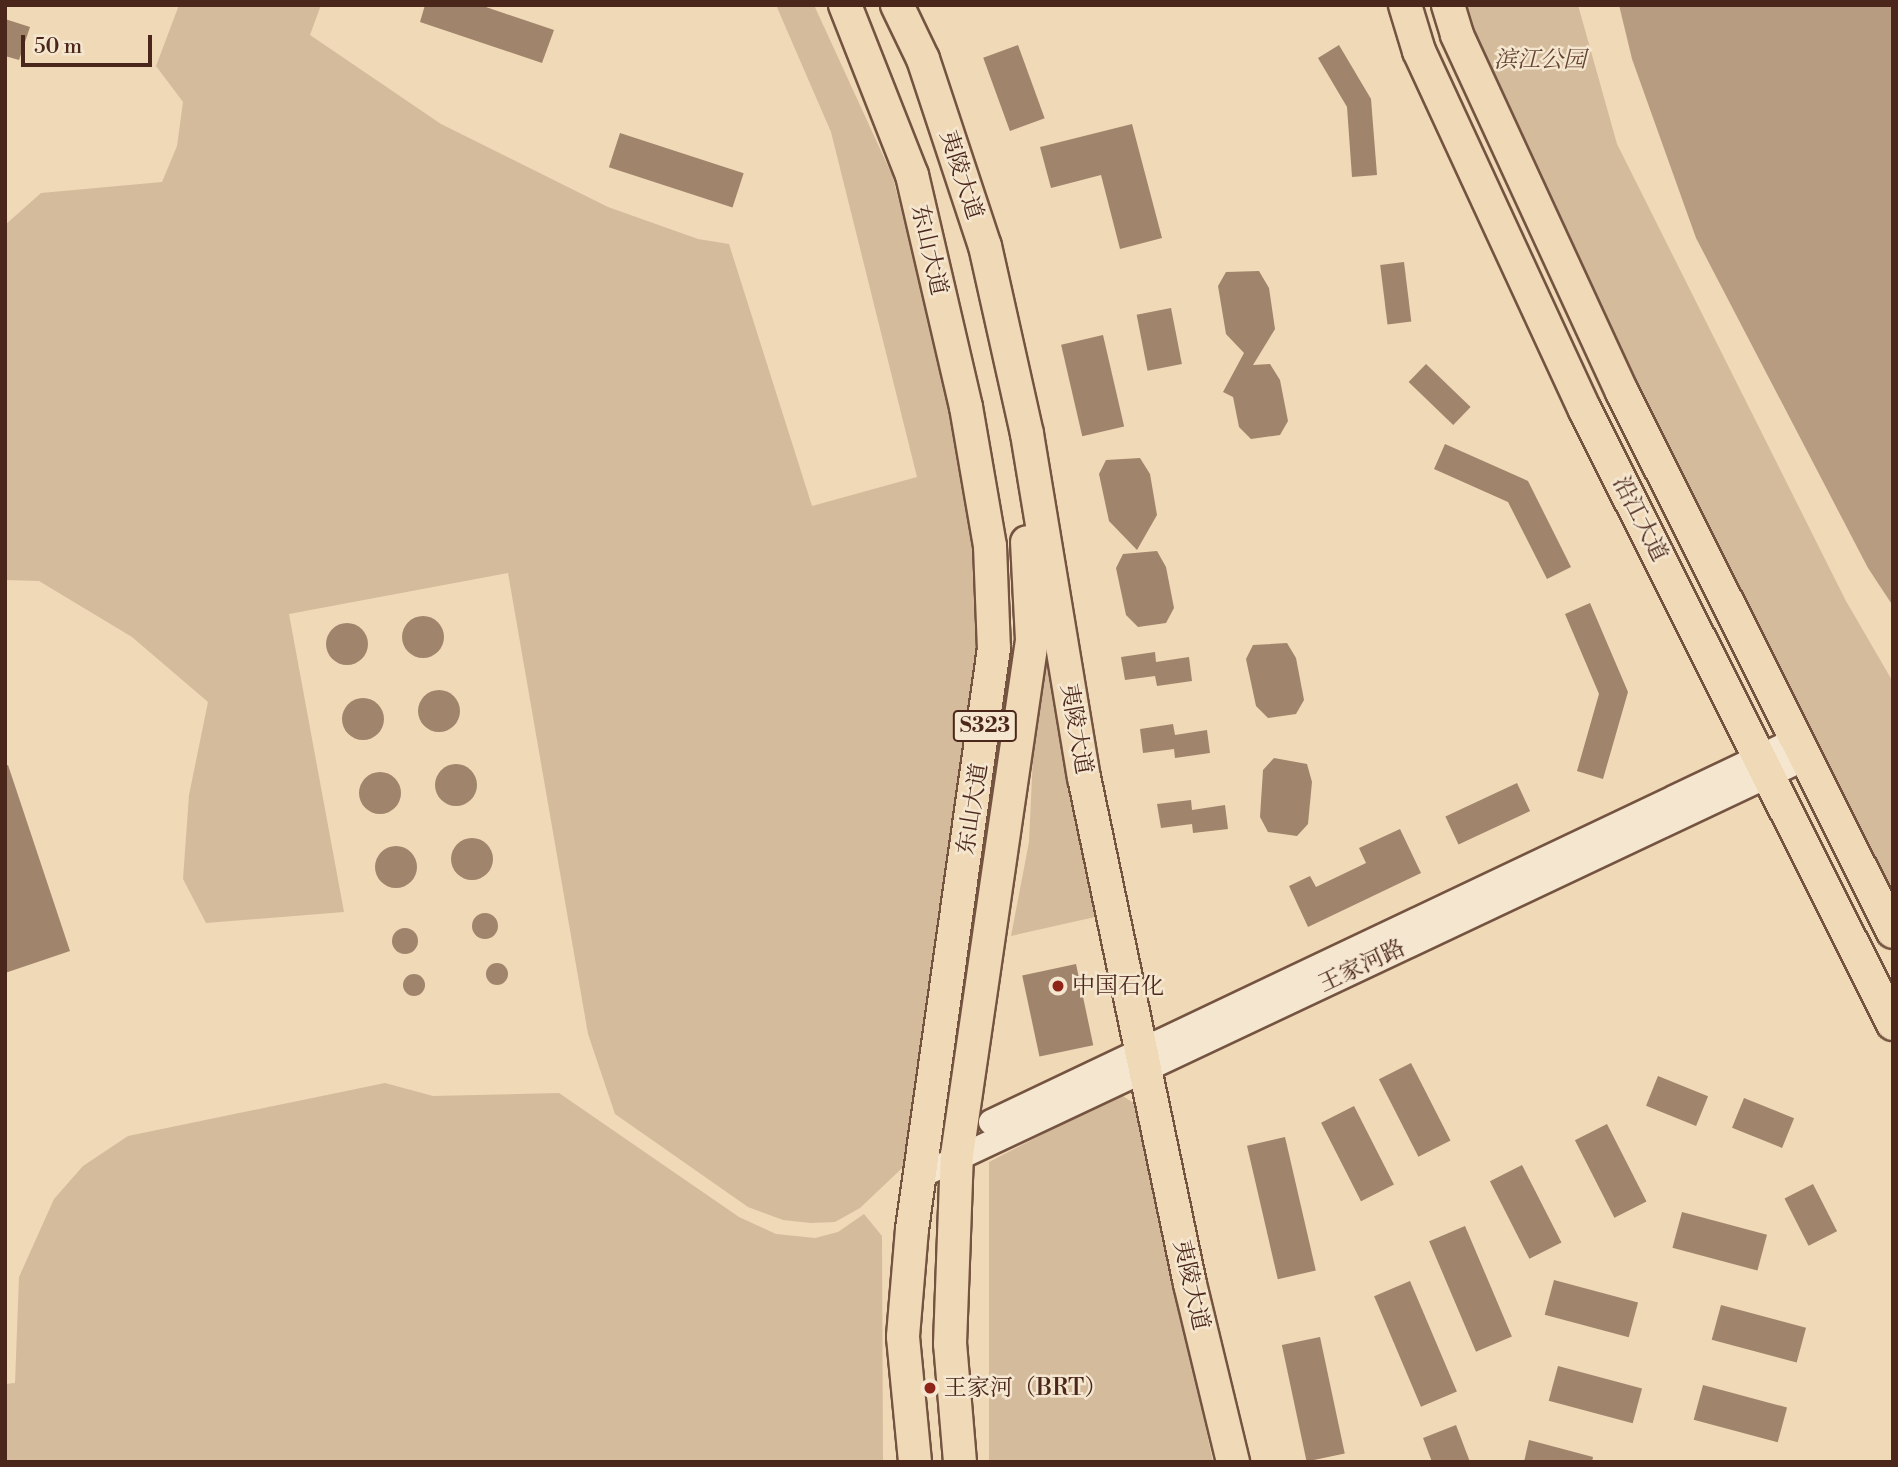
<!DOCTYPE html>
<html>
<head>
<meta charset="utf-8">
<style>
	body { margin:0 }
	#map { position:relative; width:1898px; height:1467px; overflow:hidden; background:#f0d9b7; font-family:"Libre Bodoni","Noto Serif SC",serif }
	div>[style] { position:absolute }
	[style*='--x'] { left:calc(var(--x)*1px); top:calc(var(--y)*1px); width:calc(var(--w)*1px); rotate:calc(var(--a)*1deg) }
	.green>* { inset:0; background:#d4bb9c }
	.water>* { inset:0; background:#b89c82 }
	.building>* { inset:0; background:#a0846c; transform-origin:0 0 }
	.round { border-radius:50% }
	.roads { filter:drop-shadow(2px 0 #745441) drop-shadow(-2px 0 #745441) drop-shadow(0 2px #745441) drop-shadow(0 -2px #745441) }
	.minor>* { height:24px; margin:-12px; padding:0 12px; transform-origin:12px; border-radius:12px; background:#f5e6d0 }
	.major>* { height:32px; margin:-16px; padding:0 16px; transform-origin:16px; border-radius:16px; background:#f0d9b7 }
	.dots>* { width:19px; height:19px; translate:-50% -50%; box-sizing:border-box; border:4px solid #f5e6d0; border-radius:50% }
	span { translate:-50% -50%; white-space:nowrap; text-align:center; line-height:1.15; -webkit-text-stroke:5px #f5e6d0; paint-order:stroke }
	.shield-label span { padding:2px 5px; background:#f5e6d0; border:2px solid; border-radius:5px; -webkit-text-stroke-width:0 }
	.shield-label { font-size:21px; color:#4a271a; font-weight:700 }
	.park-label { font-size:23px; color:#664534; font-style:italic }
	.street-label { font-size:23px; color:#4a271a }
	.poi-label { font-size:23px; color:#4a271a }
	.left { translate:0 -50%; text-align:left }
	.frame { position:absolute; inset:0; border:7px solid #4a271a; pointer-events:none }
	.scale { position:absolute; left:21px; top:35px; width:131px; height:32px; box-sizing:border-box; border:4px solid #4a271a; border-top:0; padding-left:9px; font-size:21px; line-height:24px; white-space:nowrap; color:#4a271a; -webkit-text-stroke:5px #f5e6d0; paint-order:stroke }
</style>
</head>
<body>
<div id="map">
	<div class="green">
		<i style="clip-path:polygon(179px 5px,321px 5px,310px 35px,441px 124px,608px 207px,698px 239px,729px 244px,812px 506px,917px 477px,831px 132px,776px 5px,814px 5px,892px 175px,949px 389px,975px 539px,987px 646px,917px 1154px,860px 1208px,835px 1222px,811px 1223px,783px 1220px,748px 1207px,615px 1114px,588px 1034px,508px 573px,289px 614px,344px 912px,206px 923px,183px 879px,189px 795px,208px 702px,132px 637px,39px 581px,5px 580px,5px 225px,41px 193px,162px 182px,177px 146px,183px 102px,156px 66px)"></i>
		<i style="clip-path:polygon(1462px 5px,1578px 5px,1617px 144px,1846px 601px,1893px 682px,1893px 903px,1643px 407px,1505px 115px)"></i>
		<i style="clip-path:polygon(1040px 606px,1095px 917px,1011px 936px,1029px 842px)"></i>
		<i style="clip-path:polygon(385px 1083px,433px 1096px,559px 1093px,739px 1217px,776px 1234px,815px 1238px,838px 1232px,864px 1214px,882px 1236px,883px 1462px,5px 1462px,5px 1384px,15px 1383px,19px 1277px,54px 1199px,83px 1166px,128px 1136px)"></i>
		<i style="clip-path:polygon(1120px 1094px,1138px 1106px,1213px 1462px,989px 1462px,989px 1162px)"></i>
	</div>
	<div class="water">
		<i style="clip-path:polygon(1619px 5px,1893px 5px,1893px 606px,1868px 568px,1696px 238px,1632px 59px)"></i>
	</div>
	<div class="building">
		<i style="clip-path:polygon(425px 5px,480px 5px,554px 30px,542px 63px,420px 22px)"></i>
		<i style="clip-path:polygon(5px 19px,30px 27px,19px 60px,5px 56px)"></i>
		<i style="left:1018px;top:45px;width:78px;height:37px;rotate:70deg"></i>
		<i style="clip-path:polygon(1339px 45px,1371px 99px,1377px 175px,1352px 177px,1347px 107px,1318px 58px)"></i>
		<i style="clip-path:polygon(1132px 124px,1162px 238px,1120px 249px,1101px 175px,1051px 188px,1040px 147px)"></i>
		<i style="left:620px;top:133px;width:130px;height:36px;rotate:18deg"></i>
		<i style="left:1404px;top:262px;width:60px;height:24px;rotate:83deg"></i>
		<i style="clip-path:polygon(1259px 271px,1269px 288px,1275px 329px,1253px 365px,1270px 364px,1280px 380px,1288px 421px,1280px 435px,1251px 439px,1239px 427px,1233px 397px,1223px 392px,1244px 353px,1226px 334px,1218px 286px,1226px 272px)"></i>
		<i style="left:1171px;top:308px;width:57px;height:35px;rotate:79deg"></i>
		<i style="left:1103px;top:335px;width:94px;height:43px;rotate:77deg"></i>
		<i style="left:1426px;top:364px;width:62px;height:25px;rotate:44deg"></i>
		<i style="clip-path:polygon(1445px 444px,1528px 481px,1571px 567px,1547px 579px,1508px 502px,1434px 469px)"></i>
		<i style="clip-path:polygon(1140px 458px,1150px 474px,1157px 515px,1137px 550px,1109px 521px,1099px 474px,1106px 460px)"></i>
		<i style="clip-path:polygon(1157px 551px,1166px 567px,1174px 608px,1166px 623px,1138px 627px,1126px 615px,1116px 568px,1123px 554px)"></i>
		<i style="clip-path:polygon(1590px 603px,1628px 692px,1603px 779px,1577px 771px,1599px 694px,1565px 614px)"></i>
		<i class="round" style="left:402px;top:616px;width:42px;height:42px"></i>
		<i class="round" style="left:326px;top:623px;width:42px;height:42px"></i>
		<i style="clip-path:polygon(1287px 643px,1296px 658px,1304px 700px,1296px 714px,1268px 718px,1256px 706px,1246px 659px,1253px 645px)"></i>
		<i style="clip-path:polygon(1155px 652px,1156px 662px,1189px 657px,1192px 681px,1157px 686px,1155px 676px,1125px 680px,1121px 657px)"></i>
		<i class="round" style="left:418px;top:690px;width:42px;height:42px"></i>
		<i class="round" style="left:342px;top:698px;width:42px;height:42px"></i>
		<i style="clip-path:polygon(1173px 724px,1175px 735px,1207px 730px,1210px 753px,1175px 758px,1174px 749px,1143px 753px,1140px 729px)"></i>
		<i style="clip-path:polygon(1274px 758px,1307px 764px,1312px 782px,1308px 824px,1297px 836px,1268px 832px,1260px 817px,1263px 770px)"></i>
		<i class="round" style="left:435px;top:764px;width:42px;height:42px"></i>
		<i style="clip-path:polygon(8px 765px,70px 951px,5px 973px,5px 766px)"></i>
		<i class="round" style="left:359px;top:772px;width:42px;height:42px"></i>
		<i style="left:1517px;top:783px;width:31px;height:79px;rotate:65deg"></i>
		<i style="clip-path:polygon(1191px 800px,1192px 810px,1225px 805px,1228px 829px,1193px 833px,1192px 824px,1161px 828px,1157px 804px)"></i>
		<i style="clip-path:polygon(1400px 829px,1421px 873px,1308px 927px,1289px 886px,1310px 876px,1316px 887px,1366px 863px,1359px 848px)"></i>
		<i class="round" style="left:451px;top:838px;width:42px;height:42px"></i>
		<i class="round" style="left:375px;top:846px;width:42px;height:42px"></i>
		<i class="round" style="left:472px;top:913px;width:26px;height:26px"></i>
		<i class="round" style="left:392px;top:928px;width:26px;height:26px"></i>
		<i class="round" style="left:486px;top:963px;width:22px;height:22px"></i>
		<i style="left:1076px;top:964px;width:83px;height:55px;rotate:78deg"></i>
		<i class="round" style="left:403px;top:974px;width:22px;height:22px"></i>
		<i style="left:1411px;top:1063px;width:87px;height:36px;rotate:63deg"></i>
		<i style="left:1658px;top:1076px;width:54px;height:32px;rotate:22deg"></i>
		<i style="left:1744px;top:1098px;width:54px;height:32px;rotate:22deg"></i>
		<i style="left:1354px;top:1106px;width:88px;height:37px;rotate:63deg"></i>
		<i style="left:1607px;top:1124px;width:87px;height:36px;rotate:63deg"></i>
		<i style="left:1285px;top:1137px;width:137px;height:39px;rotate:77deg"></i>
		<i style="left:1522px;top:1165px;width:87px;height:36px;rotate:63deg"></i>
		<i style="left:1813px;top:1184px;width:53px;height:32px;rotate:63deg"></i>
		<i style="left:1682px;top:1212px;width:88px;height:37px;rotate:15deg"></i>
		<i style="left:1465px;top:1226px;width:120px;height:39px;rotate:67deg"></i>
		<i style="left:1554px;top:1280px;width:87px;height:36px;rotate:15deg"></i>
		<i style="left:1410px;top:1281px;width:120px;height:39px;rotate:67deg"></i>
		<i style="left:1721px;top:1305px;width:88px;height:36px;rotate:15deg"></i>
		<i style="left:1320px;top:1337px;width:119px;height:39px;rotate:78deg"></i>
		<i style="left:1558px;top:1366px;width:87px;height:36px;rotate:15deg"></i>
		<i style="left:1703px;top:1385px;width:87px;height:36px;rotate:15deg"></i>
		<i style="clip-path:polygon(1456px 1425px,1470px 1462px,1432px 1462px,1423px 1438px)"></i>
		<i style="clip-path:polygon(1529px 1440px,1593px 1457px,1592px 1462px,1524px 1462px)"></i>
	</div>
	<div class="roads">
		<div class="minor">
			<i style="--x:991;--y:1122;--w:891;--a:-25.39"></i>
			<i style="--x:920;--y:1176;--w:979;--a:-25.28"></i>
		</div>
		<div class="major">
			<i style="--x:845;--y:5;--w:183;--a:68.5"></i>
			<i style="--x:912;--y:175;--w:238;--a:76.9"></i>
			<i style="--x:966;--y:407;--w:141;--a:80.2"></i>
			<i style="--x:990;--y:546;--w:102;--a:87.8"></i>
			<i style="--x:994;--y:648;--w:587;--a:98.03"></i>
			<i style="--x:912;--y:1229;--w:108;--a:94.8"></i>
			<i style="--x:903;--y:1337;--w:126;--a:84.5"></i>
			<i style="--x:897;--y:5;--w:60;--a:64.3"></i>
			<i style="--x:923;--y:59;--w:197;--a:71.7"></i>
			<i style="--x:985;--y:246;--w:193;--a:77.4"></i>
			<i style="--x:1027;--y:434;--w:348;--a:80.6"></i>
			<i style="--x:1084;--y:777;--w:518;--a:78.19"></i>
			<i style="--x:1190;--y:1284;--w:183;--a:76.4"></i>
			<i style="--x:1405;--y:5;--w:48;--a:73.1"></i>
			<i style="--x:1419;--y:51;--w:396;--a:65.2"></i>
			<i style="--x:1585;--y:410;--w:687;--a:63.36"></i>
			<i style="--x:1448;--y:5;--w:31;--a:73"></i>
			<i style="--x:1457;--y:35;--w:393;--a:65.2"></i>
			<i style="--x:1622;--y:392;--w:604;--a:63.35"></i>
			<i style="--x:960;--y:1462;--w:118;--a:-94.8"></i>
			<i style="--x:950;--y:1344;--w:189;--a:-87.9"></i>
			<i style="--x:957;--y:1155;--w:520;--a:-81.71"></i>
			<i style="--x:1032;--y:640;--w:98;--a:-92.9"></i>
		</div>
	</div>
	<div class="dots">
		<i style="left:1058px;top:986px;background:#8f2418"></i>
		<i style="left:930px;top:1388px;background:#8f2418"></i>
	</div>
	<div class="shield-label">
		<span style="left:985px;top:726px">S323</span>
	</div>
	<div class="park-label">
		<span style="left:1540px;top:60px">滨江公园</span>
	</div>
	<div class="street-label">
		<span style="left:961px;top:175px;rotate:72deg">夷陵大道</span>
		<span style="left:929px;top:250px;rotate:77deg">东山大道</span>
		<span style="left:1640px;top:519px;rotate:63deg">沿江大道</span>
		<span style="left:1076px;top:729px;rotate:80deg">夷陵大道</span>
		<span style="left:973px;top:809px;rotate:-81deg">东山大道</span>
		<span style="left:1362px;top:966px;rotate:-25deg">王家河路</span>
		<span style="left:1191px;top:1285px;rotate:77deg">夷陵大道</span>
	</div>
	<div class="poi-label">
		<span class="left" style="left:1072px;top:986px">中国石化</span>
		<span class="left" style="left:944px;top:1388px">王家河（BRT）</span>
	</div>
	<div class="frame"></div>
	<div class="scale">50 m</div>
</div>
</body>
</html>
